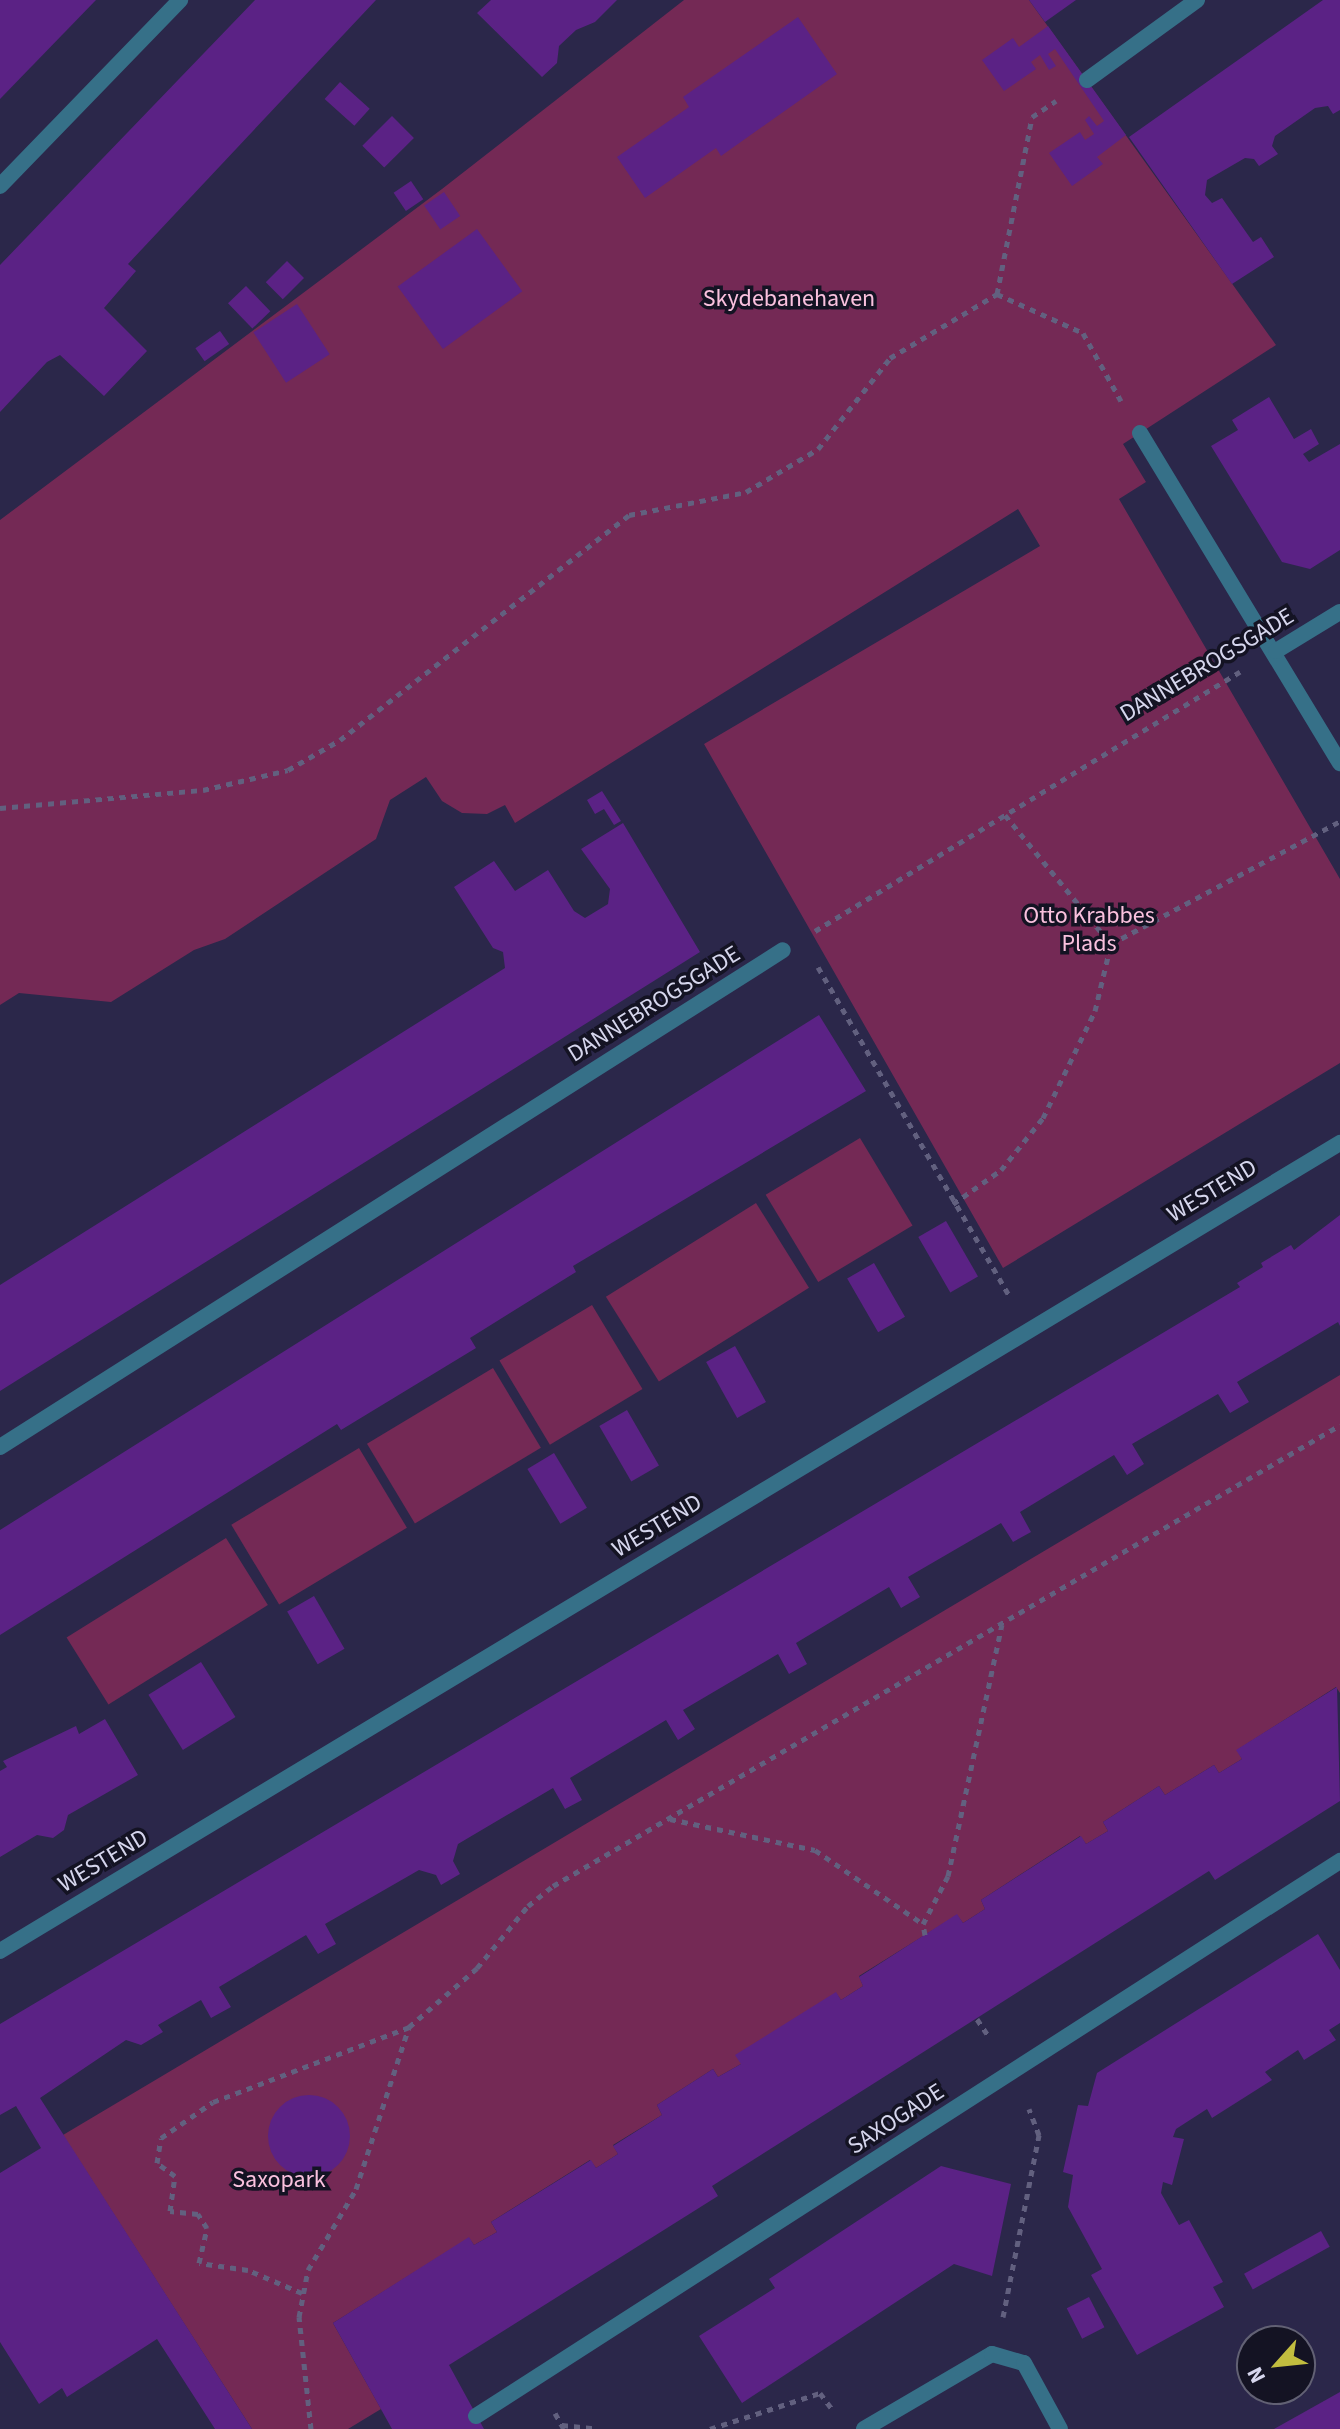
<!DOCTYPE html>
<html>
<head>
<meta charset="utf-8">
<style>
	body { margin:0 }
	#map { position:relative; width:1340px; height:2429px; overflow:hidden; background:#2b274a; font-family:"Source Sans 3",sans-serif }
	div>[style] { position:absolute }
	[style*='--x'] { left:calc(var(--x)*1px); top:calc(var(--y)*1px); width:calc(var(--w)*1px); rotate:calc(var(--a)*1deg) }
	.green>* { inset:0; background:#742955; transform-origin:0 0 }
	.building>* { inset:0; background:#5b2285; transform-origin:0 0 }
	.round { border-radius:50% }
	.path>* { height:5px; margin-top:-2.5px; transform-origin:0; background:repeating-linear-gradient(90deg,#62607f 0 6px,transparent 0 12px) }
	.lane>* { height:16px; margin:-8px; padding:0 8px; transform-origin:8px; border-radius:8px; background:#367088 }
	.street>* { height:16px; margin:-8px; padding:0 8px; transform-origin:8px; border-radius:8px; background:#367088 }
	span { translate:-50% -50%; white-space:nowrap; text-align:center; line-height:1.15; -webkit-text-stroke:7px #141323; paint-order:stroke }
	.park-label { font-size:24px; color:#fac1de }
	.street-label { font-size:24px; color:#d6d6ed }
	.north { position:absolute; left:1236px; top:2325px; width:80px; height:80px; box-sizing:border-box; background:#141323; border:2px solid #626174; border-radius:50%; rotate:243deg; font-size:22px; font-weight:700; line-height:32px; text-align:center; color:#d6d6ed }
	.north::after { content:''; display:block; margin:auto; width:28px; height:36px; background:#c2bd3f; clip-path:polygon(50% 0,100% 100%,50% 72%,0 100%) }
</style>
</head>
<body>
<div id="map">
	<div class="green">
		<i style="clip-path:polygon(684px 0,1029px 0,1276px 345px,1123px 444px,1146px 482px,1119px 499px,1340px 879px,1340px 1063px,1003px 1268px,704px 744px,1040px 546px,1018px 509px,515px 823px,505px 805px,487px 814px,462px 813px,442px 801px,426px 777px,390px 800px,376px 839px,225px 939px,194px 950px,111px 1002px,19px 993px,0 1005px,0 520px,442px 189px)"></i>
		<i style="left:860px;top:1138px;width:102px;height:110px;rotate:59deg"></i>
		<i style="left:756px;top:1203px;width:100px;height:177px;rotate:58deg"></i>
		<i style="left:592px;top:1305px;width:98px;height:108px;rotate:59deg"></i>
		<i style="left:493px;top:1368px;width:93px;height:147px;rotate:59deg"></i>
		<i style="clip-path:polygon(1340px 1375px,1340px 1693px,1336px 1687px,1237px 1750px,1242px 1759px,1219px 1773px,1214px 1765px,1165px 1795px,1159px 1786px,1103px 1822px,1108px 1831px,1086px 1844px,1080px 1836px,981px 1900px,985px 1909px,963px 1923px,957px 1915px,859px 1976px,863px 1986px,841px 2000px,836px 1993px,741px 2064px,718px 2077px,713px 2069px,657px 2105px,662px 2115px,613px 2145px,618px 2154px,596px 2168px,590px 2160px,491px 2222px,497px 2232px,474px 2245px,469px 2238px,333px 2323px,381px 2409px,348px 2429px,252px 2429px,63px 2135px)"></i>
		<i style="left:359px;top:1448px;width:93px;height:149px;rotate:59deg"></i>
		<i style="left:226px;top:1538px;width:79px;height:188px;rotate:58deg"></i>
	</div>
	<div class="building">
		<i style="clip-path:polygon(0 0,96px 0,0 99px)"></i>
		<i style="clip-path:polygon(255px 0,376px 0,128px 264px,136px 271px,104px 308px,147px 351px,104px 396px,60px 355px,47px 362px,0 412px,0 265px)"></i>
		<i style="clip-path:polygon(491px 0,617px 0,595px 22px,576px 30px,559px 46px,557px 63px,542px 77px,477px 13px)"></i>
		<i style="clip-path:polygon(1029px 0,1076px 0,1045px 22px)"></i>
		<i style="clip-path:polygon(1323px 0,1340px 0,1340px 110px,1333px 114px,1328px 106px,1315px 108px,1275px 136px,1272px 146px,1278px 154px,1259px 166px,1254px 159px,1245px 158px,1207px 180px,1205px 195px,1212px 203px,1222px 198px,1253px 242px,1261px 237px,1274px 257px,1232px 284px,1129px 137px)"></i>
		<i style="clip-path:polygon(798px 17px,837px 74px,721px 156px,716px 148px,645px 198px,617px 157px,689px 107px,683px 97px)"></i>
		<i style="clip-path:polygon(1048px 26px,1126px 135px,1097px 157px,1103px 164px,1072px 186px,1049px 153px,1080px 132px,1085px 140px,1094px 134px,1085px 120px,1089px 116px,1097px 126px,1104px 121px,1055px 49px,1048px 54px,1056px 66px,1049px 70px,1040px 55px,1031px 62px,1036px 69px,1004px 91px,982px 60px,1013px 38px,1019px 47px)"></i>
		<i style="left:340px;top:82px;width:40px;height:23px;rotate:42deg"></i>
		<i style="left:392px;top:116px;width:31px;height:42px;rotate:45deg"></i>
		<i style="left:411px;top:181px;width:22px;height:21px;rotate:56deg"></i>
		<i style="left:444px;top:192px;width:29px;height:24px;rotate:56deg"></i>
		<i style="left:477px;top:229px;width:77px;height:98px;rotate:54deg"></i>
		<i style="left:287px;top:261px;width:24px;height:30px;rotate:45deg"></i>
		<i style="left:246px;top:286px;width:35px;height:25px;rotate:46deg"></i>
		<i style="left:297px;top:304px;width:60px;height:52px;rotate:57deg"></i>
		<i style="left:220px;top:331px;width:16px;height:30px;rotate:55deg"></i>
		<i style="clip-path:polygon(1269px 397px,1294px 439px,1311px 429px,1319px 444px,1303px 454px,1309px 462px,1340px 444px,1340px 550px,1310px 569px,1282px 562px,1211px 446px,1238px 430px,1232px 420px)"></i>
		<i style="clip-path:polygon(602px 791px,621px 821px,614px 825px,604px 809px,595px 814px,587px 800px)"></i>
		<i style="clip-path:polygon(623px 823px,700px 952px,0 1391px,0 1285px,505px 968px,503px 952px,493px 948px,454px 887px,494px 861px,515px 891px,548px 870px,574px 911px,585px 918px,608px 904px,610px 889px,581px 849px)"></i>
		<i style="clip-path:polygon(819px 1015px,866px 1091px,573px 1266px,576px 1272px,470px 1338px,476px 1348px,341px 1430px,337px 1424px,0 1635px,0 1530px)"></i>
		<i style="clip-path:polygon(1340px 1215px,1340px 1326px,1338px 1322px,1237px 1382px,1249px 1402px,1230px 1413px,1218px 1394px,1132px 1444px,1144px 1464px,1127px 1475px,1114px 1455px,1020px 1512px,1031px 1532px,1013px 1542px,1001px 1523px,908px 1577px,920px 1597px,901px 1608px,889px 1587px,796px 1643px,807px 1664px,789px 1674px,778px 1654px,683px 1710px,695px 1729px,678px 1740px,666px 1720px,570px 1778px,582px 1800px,565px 1809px,553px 1788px,458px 1844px,453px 1861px,460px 1874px,441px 1885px,436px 1875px,419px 1870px,325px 1924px,336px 1944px,318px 1954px,306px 1935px,219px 1987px,231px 2007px,211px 2018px,201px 2000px,158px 2025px,163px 2032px,141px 2045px,126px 2040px,40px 2098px,252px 2429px,215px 2429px,157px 2339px,67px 2397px,62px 2388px,39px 2404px,0 2342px,0 2173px,41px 2148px,16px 2106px,0 2115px,0 2024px,1240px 1287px,1237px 1283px,1263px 1267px,1261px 1263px,1291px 1245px,1294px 1250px)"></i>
		<i style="left:946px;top:1221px;width:64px;height:32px;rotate:60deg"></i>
		<i style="left:874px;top:1263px;width:62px;height:31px;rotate:60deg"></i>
		<i style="left:735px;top:1346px;width:64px;height:33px;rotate:61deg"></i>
		<i style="left:627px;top:1410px;width:64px;height:32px;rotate:60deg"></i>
		<i style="left:554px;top:1453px;width:64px;height:31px;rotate:59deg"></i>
		<i style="left:314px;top:1596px;width:61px;height:31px;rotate:60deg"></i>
		<i style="left:201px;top:1662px;width:65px;height:62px;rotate:58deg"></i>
		<i style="clip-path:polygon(1337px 1687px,1340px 1801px,1215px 1880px,1209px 1871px,712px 2186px,718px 2196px,449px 2365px,484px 2429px,392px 2429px,333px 2323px,469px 2237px,474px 2245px,497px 2232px,491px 2222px,591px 2160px,596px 2168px,618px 2154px,613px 2146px,662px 2115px,657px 2105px,713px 2069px,718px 2077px,741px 2064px,735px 2055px,836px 1992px,841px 2000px,863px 1986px,859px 1977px,957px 1914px,963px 1923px,985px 1909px,981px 1900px,1081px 1836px,1086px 1844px,1108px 1831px,1103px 1822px,1159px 1786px,1165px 1795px,1214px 1765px,1219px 1773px,1242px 1759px,1236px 1750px)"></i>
		<i style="clip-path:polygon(105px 1719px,138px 1775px,68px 1815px,64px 1830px,53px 1838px,37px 1835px,0 1857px,0 1771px,7px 1767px,3px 1761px,76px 1726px,79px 1734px)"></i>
		<i style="clip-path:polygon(1318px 1934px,1340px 1970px,1340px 2023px,1329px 2030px,1336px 2040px,1304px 2060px,1298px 2050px,1265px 2072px,1272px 2080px,1212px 2118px,1207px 2109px,1176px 2129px,1173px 2137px,1184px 2139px,1172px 2185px,1163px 2182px,1161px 2193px,1179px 2225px,1189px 2220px,1223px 2282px,1213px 2287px,1224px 2307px,1137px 2355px,1091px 2275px,1102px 2269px,1068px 2207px,1073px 2175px,1063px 2172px,1078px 2105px,1088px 2106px,1097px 2073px)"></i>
		<i class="round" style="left:268px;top:2095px;width:82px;height:82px"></i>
		<i style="clip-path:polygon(941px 2166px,1011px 2184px,992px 2276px,954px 2264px,742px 2403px,699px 2336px,775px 2288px,769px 2279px)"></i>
		<i style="left:1321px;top:2231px;width:18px;height:88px;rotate:61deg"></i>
		<i style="left:1089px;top:2297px;width:34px;height:25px;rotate:63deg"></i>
		<i style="clip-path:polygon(1340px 2392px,1340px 2429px,1274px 2429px)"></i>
	</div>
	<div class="path">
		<i style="--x:997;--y:294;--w:94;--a:24.4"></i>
		<i style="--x:1083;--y:333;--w:78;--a:60.8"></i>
		<i style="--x:0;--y:808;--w:204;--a:-5.1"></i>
		<i style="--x:203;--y:790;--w:87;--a:-13.2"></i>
		<i style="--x:288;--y:770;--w:60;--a:-30"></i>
		<i style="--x:340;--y:740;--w:366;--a:-37.9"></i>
		<i style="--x:629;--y:515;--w:119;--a:-11.1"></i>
		<i style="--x:746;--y:492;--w:84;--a:-30.8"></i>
		<i style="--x:818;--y:449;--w:116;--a:-51.6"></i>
		<i style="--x:890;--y:358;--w:125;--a:-30.9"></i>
		<i style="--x:997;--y:294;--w:180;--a:-78.8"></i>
		<i style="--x:1032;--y:117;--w:29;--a:-34"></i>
		<i style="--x:1005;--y:815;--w:167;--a:50.6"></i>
		<i style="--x:1111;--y:944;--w:260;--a:-28.2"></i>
		<i style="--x:815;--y:931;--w:498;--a:-31.4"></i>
		<i style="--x:818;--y:967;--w:382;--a:59.8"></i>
		<i style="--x:953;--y:1204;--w:59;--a:-35.3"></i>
		<i style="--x:1001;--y:1170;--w:67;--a:-51.1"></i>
		<i style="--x:1043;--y:1118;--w:119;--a:-64.1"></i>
		<i style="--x:1095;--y:1011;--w:69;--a:-76.6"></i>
		<i style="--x:670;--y:1819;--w:148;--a:12.1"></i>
		<i style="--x:815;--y:1850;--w:131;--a:34.4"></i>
		<i style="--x:925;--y:1935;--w:11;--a:-100"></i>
		<i style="--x:923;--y:1924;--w:54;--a:-62.5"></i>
		<i style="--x:948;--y:1876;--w:257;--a:-77.9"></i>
		<i style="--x:977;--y:2019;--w:23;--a:56"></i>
		<i style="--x:302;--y:2293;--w:59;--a:-156.9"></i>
		<i style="--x:248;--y:2270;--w:49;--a:-171.9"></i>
		<i style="--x:199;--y:2263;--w:36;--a:-77"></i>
		<i style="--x:207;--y:2228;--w:17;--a:-123"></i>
		<i style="--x:198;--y:2214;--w:28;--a:-174"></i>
		<i style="--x:170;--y:2211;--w:35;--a:-82"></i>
		<i style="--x:175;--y:2176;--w:22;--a:-144"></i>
		<i style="--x:157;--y:2163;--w:25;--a:-81"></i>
		<i style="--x:161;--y:2138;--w:63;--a:-34.7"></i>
		<i style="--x:213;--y:2102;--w:210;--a:-20.9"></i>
		<i style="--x:1003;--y:2317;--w:186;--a:-78.8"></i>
		<i style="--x:1039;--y:2135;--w:28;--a:-111"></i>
		<i style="--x:555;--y:2413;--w:18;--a:61"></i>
		<i style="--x:562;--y:2425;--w:36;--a:6"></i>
		<i style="--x:311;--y:2429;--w:113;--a:-96.1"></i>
		<i style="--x:299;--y:2317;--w:48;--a:-79.2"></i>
		<i style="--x:308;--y:2270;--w:94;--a:-59.3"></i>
		<i style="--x:356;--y:2189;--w:170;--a:-71.9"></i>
		<i style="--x:409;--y:2027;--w:90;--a:-40.9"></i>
		<i style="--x:477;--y:1968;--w:80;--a:-50.6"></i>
		<i style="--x:528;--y:1906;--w:32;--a:-39"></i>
		<i style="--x:553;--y:1886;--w:912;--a:-30.36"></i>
		<i style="--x:710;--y:2429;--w:116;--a:-18.1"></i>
		<i style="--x:820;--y:2393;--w:20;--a:53"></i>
	</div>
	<div class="lane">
		<i style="--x:476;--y:2416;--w:1027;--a:-32.72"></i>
		<i style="--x:864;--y:2429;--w:148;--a:-30.4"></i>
		<i style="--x:992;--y:2354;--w:33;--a:16"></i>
		<i style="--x:1024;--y:2363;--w:75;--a:61.4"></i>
	</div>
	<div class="street">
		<i style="--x:1087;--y:80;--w:136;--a:-36"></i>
		<i style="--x:0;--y:186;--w:259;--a:-45.9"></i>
		<i style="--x:1140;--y:433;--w:386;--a:58.8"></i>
		<i style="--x:1276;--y:651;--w:75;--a:-31.4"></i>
		<i style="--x:0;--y:1447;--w:927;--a:-32.4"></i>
		<i style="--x:0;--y:1951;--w:1565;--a:-31.09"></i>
	</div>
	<div class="park-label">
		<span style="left:789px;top:299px">Skydebanehaven</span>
		<span style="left:1089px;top:930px">Otto Krabbes<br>Plads</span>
		<span style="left:279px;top:2180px">Saxopark</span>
	</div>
	<div class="street-label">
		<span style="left:1207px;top:665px;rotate:-31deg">DANNEBROGSGADE</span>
		<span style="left:654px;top:1004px;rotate:-32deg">DANNEBROGSGADE</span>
		<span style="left:1212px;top:1191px;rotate:-31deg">WESTEND</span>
		<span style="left:657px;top:1526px;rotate:-31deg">WESTEND</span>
		<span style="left:103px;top:1861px;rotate:-31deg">WESTEND</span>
		<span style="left:896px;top:2119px;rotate:-33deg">SAXOGADE</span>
	</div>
	<div class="north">N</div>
</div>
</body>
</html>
